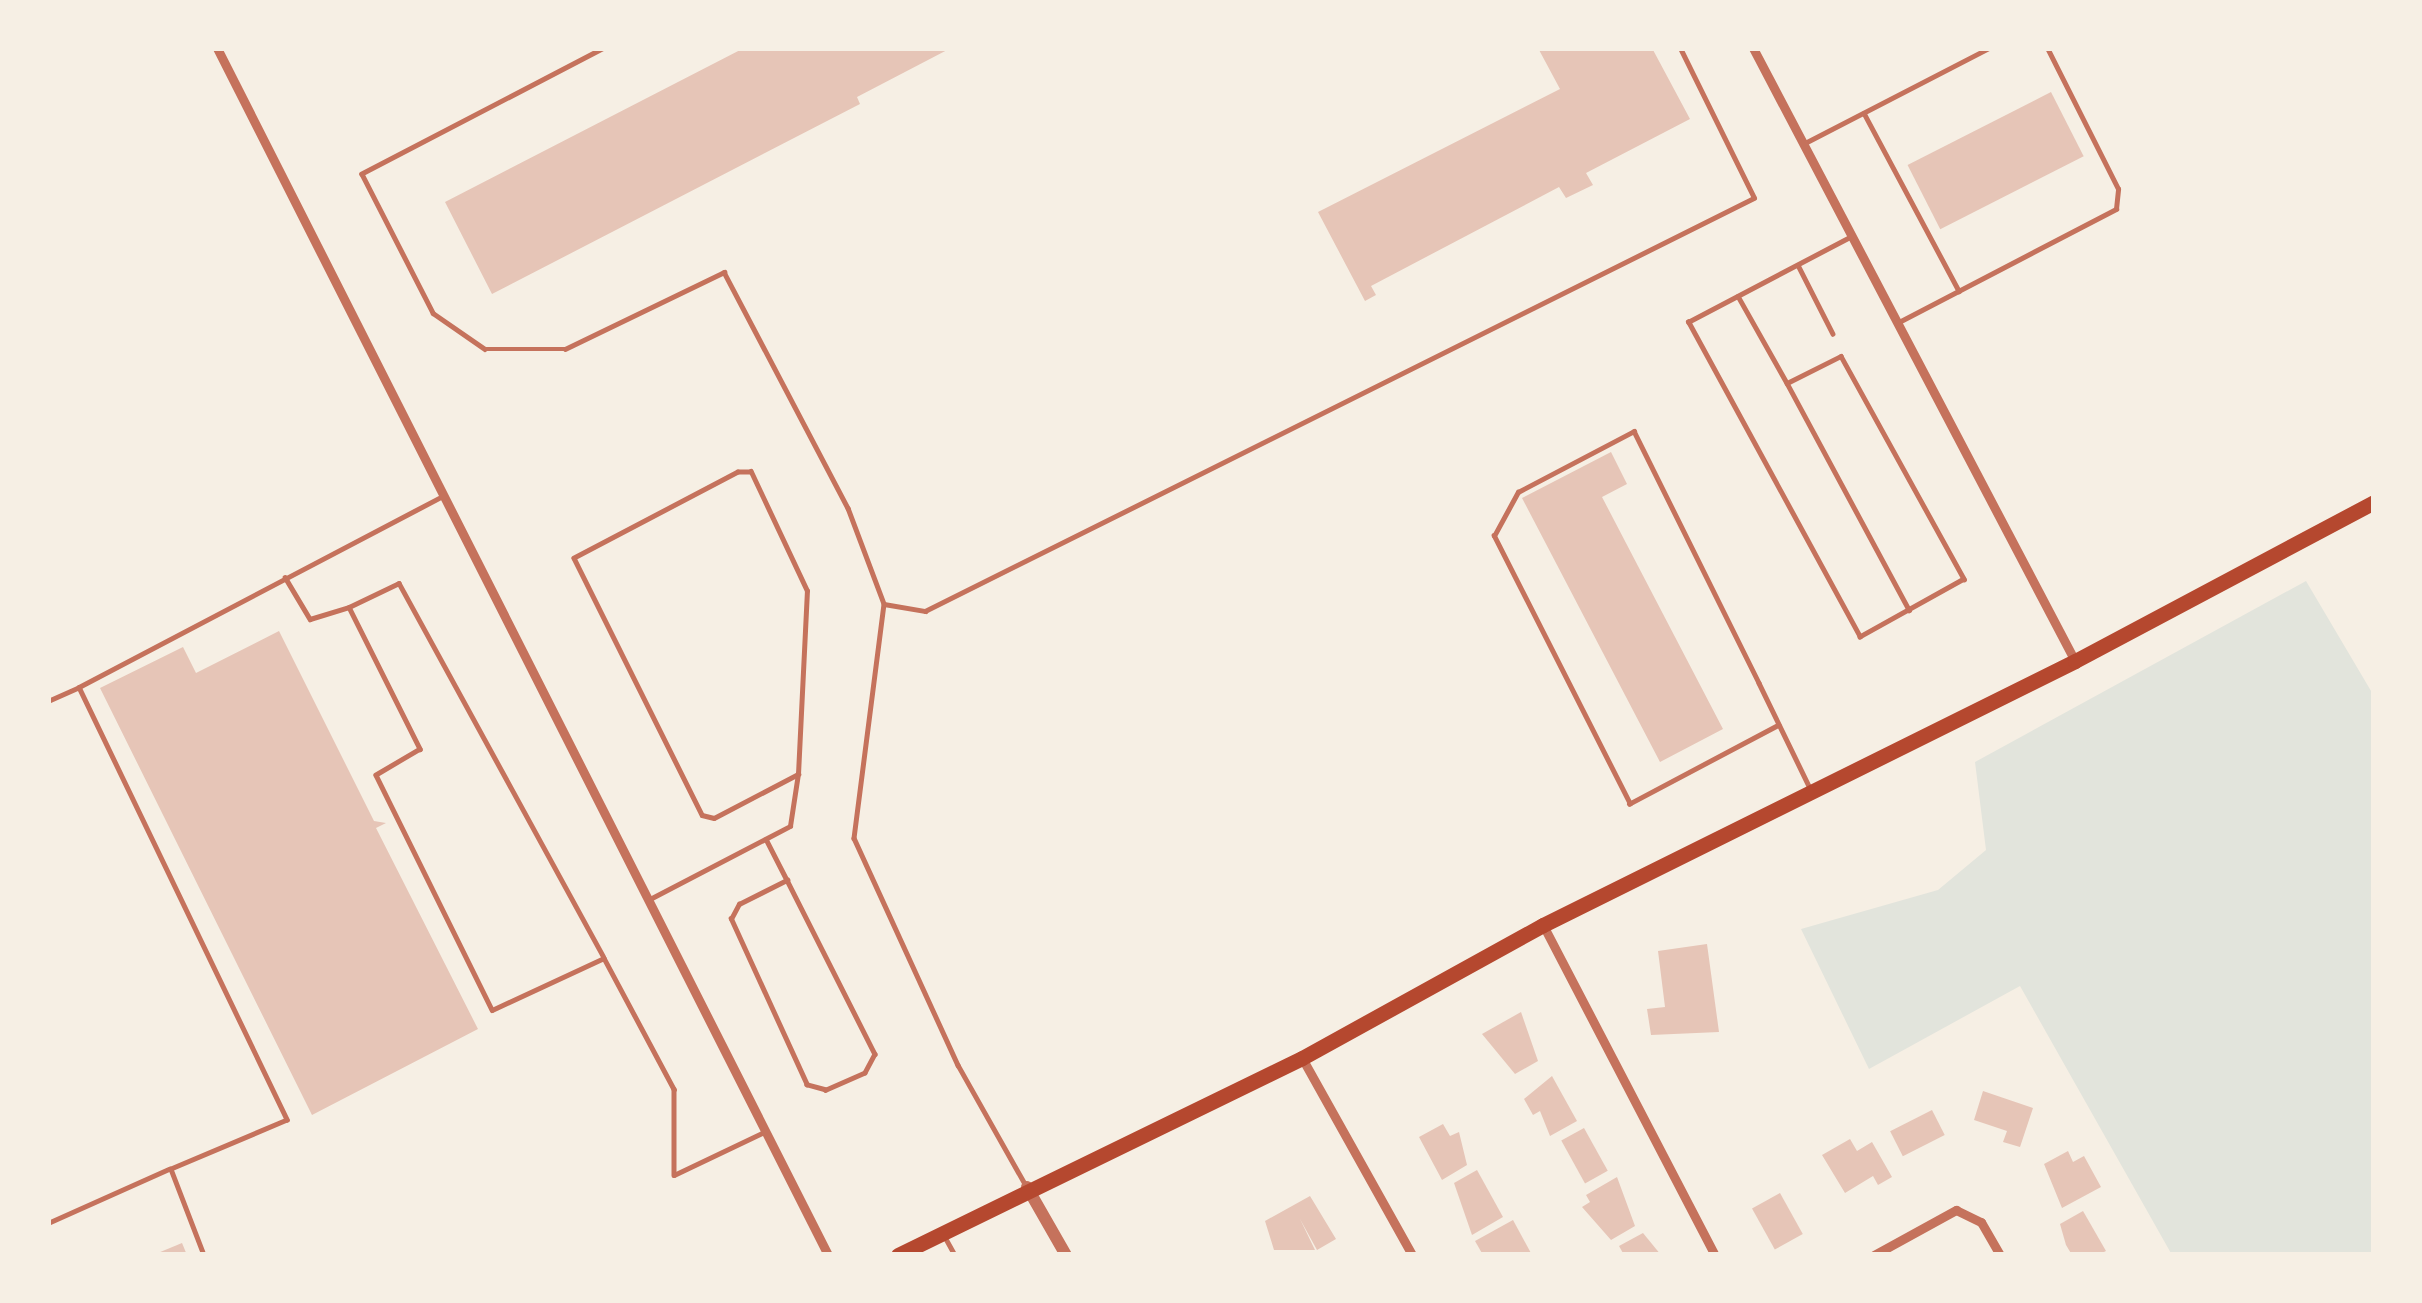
<!DOCTYPE html>
<html>
<head>
<meta charset="utf-8">
<style>
	body { margin:0 }
	#map { position:relative; width:2422px; height:1303px; overflow:hidden; background:#f6efe4; font-family:"Zilla Slab",serif }
	div>[style] { position:absolute }
	[style*='--x'] { left:calc(var(--x)*1px); top:calc(var(--y)*1px); width:calc(var(--w)*1px); rotate:calc(var(--a)*1deg) }
	.green>* { inset:0; background:#e2e4dc }
	.building>* { inset:0; background:#e6c5b7; transform-origin:0 0 }
	.service>* { height:4.5px; margin:-2.25px; padding:0 2.25px; transform-origin:2.25px; border-radius:2.25px; background:#c5725c }
	.minor>* { height:9px; margin:-4.5px; padding:0 4.5px; transform-origin:4.5px; border-radius:4.5px; background:#c5725c }
	.tertiary>* { height:12px; margin:-6px; padding:0 6px; transform-origin:6px; border-radius:6px; background:#c5725c }
	.primary>* { height:15px; margin:-7.5px; padding:0 7.5px; transform-origin:7.5px; border-radius:7.5px; background:#b5482f }
	span { translate:-50% -50%; white-space:nowrap; text-align:center; line-height:1.15; -webkit-text-stroke:9px #f6efe4; paint-order:stroke }
	.frame { position:absolute; inset:0; border:51px solid #f6efe4; pointer-events:none }
</style>
</head>
<body>
<div id="map">
	<div class="green">
		<i style="clip-path:polygon(2306px 581px,2374px 696px,2374px 1255px,2172px 1255px,2020px 986px,1869px 1069px,1801px 929px,1938px 890px,1986px 850px,1975px 762px)"></i>
	</div>
	<div class="building">
		<i style="clip-path:polygon(744px 48px,951px 48px,857px 97px,860px 104px,492px 294px,445px 202px)"></i>
		<i style="clip-path:polygon(1538px 48px,1652px 48px,1690px 119px,1586px 173px,1593px 185px,1566px 198px,1559px 187px,1371px 286px,1376px 295px,1365px 301px,1318px 212px,1560px 89px)"></i>
		<i style="left:2051px;top:92px;width:72px;height:161px;rotate:63deg"></i>
		<i style="clip-path:polygon(1611px 452px,1627px 484px,1602px 497px,1723px 729px,1660px 762px,1522px 498px)"></i>
		<i style="clip-path:polygon(279px 631px,374px 821px,386px 823px,376px 828px,478px 1029px,312px 1115px,100px 688px,183px 647px,196px 673px)"></i>
		<i style="clip-path:polygon(1707px 944px,1719px 1032px,1651px 1035px,1647px 1009px,1665px 1007px,1658px 951px)"></i>
		<i style="clip-path:polygon(1521px 1012px,1538px 1061px,1515px 1074px,1482px 1034px)"></i>
		<i style="clip-path:polygon(1552px 1076px,1577px 1121px,1550px 1136px,1540px 1111px,1533px 1115px,1524px 1099px)"></i>
		<i style="clip-path:polygon(1983px 1091px,2033px 1108px,2020px 1147px,2003px 1142px,2007px 1131px,1974px 1120px)"></i>
		<i style="left:1932px;top:1110px;width:28px;height:47px;rotate:63deg"></i>
		<i style="clip-path:polygon(1443px 1124px,1450px 1136px,1459px 1132px,1467px 1165px,1442px 1180px,1419px 1137px)"></i>
		<i style="left:1584px;top:1128px;width:49px;height:26px;rotate:61deg"></i>
		<i style="clip-path:polygon(1850px 1139px,1857px 1151px,1872px 1142px,1892px 1177px,1878px 1185px,1873px 1176px,1845px 1193px,1822px 1155px)"></i>
		<i style="clip-path:polygon(2068px 1151px,2073px 1162px,2084px 1156px,2101px 1187px,2062px 1208px,2044px 1164px)"></i>
		<i style="clip-path:polygon(1477px 1170px,1503px 1217px,1472px 1235px,1454px 1183px)"></i>
		<i style="clip-path:polygon(1617px 1177px,1635px 1226px,1611px 1240px,1582px 1207px,1590px 1202px,1586px 1195px)"></i>
		<i style="left:1780px;top:1193px;width:47px;height:32px;rotate:61deg"></i>
		<i style="clip-path:polygon(1310px 1196px,1336px 1239px,1317px 1250px,1300px 1219px,1315px 1250px,1274px 1250px,1265px 1221px)"></i>
		<i style="clip-path:polygon(2083px 1211px,2106px 1251px,2098px 1255px,2072px 1255px,2066px 1245px,2060px 1224px)"></i>
		<i style="clip-path:polygon(1513px 1220px,1532px 1255px,1483px 1255px,1475px 1241px)"></i>
		<i style="clip-path:polygon(1643px 1233px,1661px 1255px,1624px 1255px,1619px 1246px)"></i>
		<i style="clip-path:polygon(182px 1243px,187px 1255px,153px 1255px)"></i>
	</div>
	<div class="service">
		<i style="--x:604;--y:48;--w:273;--a:152.5"></i>
		<i style="--x:362;--y:174;--w:156;--a:62.9"></i>
		<i style="--x:433;--y:313;--w:63;--a:34.7"></i>
		<i style="--x:485;--y:349;--w:80;--a:0"></i>
		<i style="--x:565;--y:349;--w:177;--a:-25.8"></i>
		<i style="--x:724;--y:272;--w:267;--a:62.3"></i>
		<i style="--x:848;--y:508;--w:103;--a:69.4"></i>
		<i style="--x:884;--y:604;--w:236;--a:97.3"></i>
		<i style="--x:854;--y:838;--w:250;--a:65.4"></i>
		<i style="--x:958;--y:1065;--w:134;--a:60.6"></i>
		<i style="--x:1864;--y:113;--w:202;--a:61.9"></i>
		<i style="--x:1803;--y:144;--w:209;--a:-27.3"></i>
		<i style="--x:1798;--y:265;--w:77;--a:63.1"></i>
		<i style="--x:1738;--y:296;--w:100;--a:60.6"></i>
		<i style="--x:1787;--y:383;--w:60;--a:-26.6"></i>
		<i style="--x:1841;--y:356;--w:255;--a:61.1"></i>
		<i style="--x:1964;--y:579;--w:119;--a:150.9"></i>
		<i style="--x:1860;--y:637;--w:359;--a:-118.6"></i>
		<i style="--x:1688;--y:322;--w:185;--a:-27.7"></i>
		<i style="--x:1897;--y:323;--w:247;--a:-27.5"></i>
		<i style="--x:2116;--y:209;--w:20;--a:-84"></i>
		<i style="--x:2118;--y:189;--w:158;--a:-116.7"></i>
		<i style="--x:1787;--y:383;--w:258;--a:61.7"></i>
		<i style="--x:285;--y:577;--w:49;--a:59.2"></i>
		<i style="--x:310;--y:619;--w:41;--a:-17.1"></i>
		<i style="--x:349;--y:607;--w:159;--a:63.4"></i>
		<i style="--x:420;--y:749;--w:51;--a:149.4"></i>
		<i style="--x:376;--y:775;--w:262;--a:63.7"></i>
		<i style="--x:492;--y:1010;--w:123;--a:-24.9"></i>
		<i style="--x:604;--y:958;--w:149;--a:61.9"></i>
		<i style="--x:674;--y:1089;--w:86;--a:90"></i>
		<i style="--x:674;--y:1175;--w:100;--a:-25.5"></i>
		<i style="--x:884;--y:604;--w:42;--a:9.7"></i>
		<i style="--x:925;--y:611;--w:926;--a:-26.48"></i>
		<i style="--x:1754;--y:198;--w:167;--a:-116.3"></i>
		<i style="--x:349;--y:607;--w:55;--a:-25.6"></i>
		<i style="--x:399;--y:583;--w:425;--a:61.3"></i>
		<i style="--x:79;--y:687;--w:409;--a:-27.7"></i>
		<i style="--x:48;--y:701;--w:34;--a:-24"></i>
		<i style="--x:79;--y:687;--w:480;--a:64.3"></i>
		<i style="--x:287;--y:1120;--w:126;--a:157.1"></i>
		<i style="--x:171;--y:1169;--w:92;--a:69"></i>
		<i style="--x:1779;--y:725;--w:169;--a:152.1"></i>
		<i style="--x:1630;--y:804;--w:301;--a:-116.9"></i>
		<i style="--x:1494;--y:536;--w:50;--a:-61.4"></i>
		<i style="--x:1518;--y:492;--w:131;--a:-27.7"></i>
		<i style="--x:1634;--y:431;--w:281;--a:63.6"></i>
		<i style="--x:1759;--y:683;--w:117;--a:64.1"></i>
		<i style="--x:766;--y:839;--w:46;--a:62.9"></i>
		<i style="--x:787;--y:880;--w:195;--a:63.2"></i>
		<i style="--x:875;--y:1054;--w:21;--a:118"></i>
		<i style="--x:865;--y:1073;--w:43;--a:156.4"></i>
		<i style="--x:826;--y:1090;--w:20;--a:-165"></i>
		<i style="--x:807;--y:1085;--w:183;--a:-114.6"></i>
		<i style="--x:731;--y:919;--w:17;--a:-62"></i>
		<i style="--x:739;--y:904;--w:54;--a:-26.6"></i>
		<i style="--x:648;--y:900;--w:160;--a:-27.5"></i>
		<i style="--x:790;--y:826;--w:53;--a:-81.3"></i>
		<i style="--x:798;--y:774;--w:183;--a:-87.2"></i>
		<i style="--x:807;--y:591;--w:132;--a:-115.2"></i>
		<i style="--x:751;--y:472;--w:13;--a:180"></i>
		<i style="--x:738;--y:472;--w:185;--a:152.3"></i>
		<i style="--x:574;--y:558;--w:287;--a:63.5"></i>
		<i style="--x:702;--y:815;--w:12;--a:14"></i>
		<i style="--x:714;--y:818;--w:95;--a:-27.6"></i>
		<i style="--x:48;--y:1223;--w:133;--a:-24.1"></i>
		<i style="--x:945;--y:1237;--w:21;--a:61"></i>
	</div>
	<div class="minor">
		<i style="--x:217;--y:48;--w:1353;--a:63.15"></i>
		<i style="--x:1753;--y:48;--w:692;--a:62.29"></i>
		<i style="--x:1543;--y:925;--w:372;--a:62.5"></i>
		<i style="--x:1302;--y:1058;--w:226;--a:60.8"></i>
		<i style="--x:1874;--y:1255;--w:94;--a:-28.8"></i>
		<i style="--x:1956;--y:1210;--w:28;--a:26"></i>
		<i style="--x:1981;--y:1222;--w:38;--a:60"></i>
	</div>
	<div class="tertiary">
		<i style="--x:1027;--y:1187;--w:78;--a:60.2"></i>
	</div>
	<div class="primary">
		<i style="--x:898;--y:1255;--w:449;--a:-26"></i>
		<i style="--x:1302;--y:1058;--w:275;--a:-28.9"></i>
		<i style="--x:1543;--y:925;--w:594;--a:-26.39"></i>
		<i style="--x:2075;--y:661;--w:339;--a:-28"></i>
	</div>
	<div class="frame"></div>
</div>
</body>
</html>
